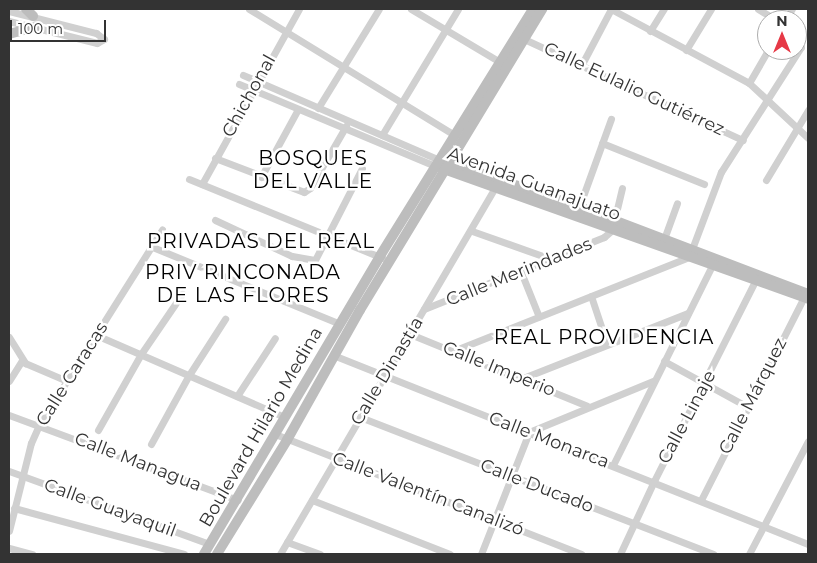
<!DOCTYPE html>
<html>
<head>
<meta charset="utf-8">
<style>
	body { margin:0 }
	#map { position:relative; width:817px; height:563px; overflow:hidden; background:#fff; font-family:Montserrat,sans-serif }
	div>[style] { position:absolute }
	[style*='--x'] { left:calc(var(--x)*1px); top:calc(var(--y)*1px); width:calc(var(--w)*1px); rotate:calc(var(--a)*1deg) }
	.street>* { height:7px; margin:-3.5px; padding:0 3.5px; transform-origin:3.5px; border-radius:3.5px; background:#d0d0d0 }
	.secondary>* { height:10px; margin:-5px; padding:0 5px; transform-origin:5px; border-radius:5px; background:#bdbdbd }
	span { translate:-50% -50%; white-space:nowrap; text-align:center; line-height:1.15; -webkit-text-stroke:5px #fff; paint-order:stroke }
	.street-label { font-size:18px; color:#333 }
	.quarter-label { font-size:20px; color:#000; letter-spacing:1px }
	.frame { position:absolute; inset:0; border:10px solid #333; pointer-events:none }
	.north { position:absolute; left:757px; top:10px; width:50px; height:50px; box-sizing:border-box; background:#fff; border:1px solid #adadad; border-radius:50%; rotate:0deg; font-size:14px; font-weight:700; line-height:20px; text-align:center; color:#333 }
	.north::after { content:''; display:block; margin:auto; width:18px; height:22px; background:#e63946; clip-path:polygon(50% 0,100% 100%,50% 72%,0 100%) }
	.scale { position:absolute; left:10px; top:20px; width:96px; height:22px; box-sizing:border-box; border:2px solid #333; border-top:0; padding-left:6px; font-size:15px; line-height:18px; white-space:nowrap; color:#333; -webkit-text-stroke:4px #fff; paint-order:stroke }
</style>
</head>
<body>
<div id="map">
	<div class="street">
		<i style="--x:249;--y:9;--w:241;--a:31.5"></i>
		<i style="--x:411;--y:9;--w:104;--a:30.8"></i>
		<i style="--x:611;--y:9;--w:157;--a:28.2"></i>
		<i style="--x:749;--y:83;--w:81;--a:43"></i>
		<i style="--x:758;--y:9;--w:21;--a:31"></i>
		<i style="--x:9;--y:11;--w:90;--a:14.2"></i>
		<i style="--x:96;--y:33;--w:10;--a:37"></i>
		<i style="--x:104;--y:39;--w:8;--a:150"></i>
		<i style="--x:97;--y:43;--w:91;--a:-166"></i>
		<i style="--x:785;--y:20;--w:13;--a:-58"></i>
		<i style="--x:650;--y:31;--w:26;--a:-58"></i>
		<i style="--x:524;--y:39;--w:241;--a:24.8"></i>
		<i style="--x:686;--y:50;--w:48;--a:-58.6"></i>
		<i style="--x:582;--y:64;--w:62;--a:-62.2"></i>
		<i style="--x:243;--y:75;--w:214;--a:23.4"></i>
		<i style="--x:749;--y:83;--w:38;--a:-60"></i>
		<i style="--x:239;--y:84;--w:212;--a:22.7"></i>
		<i style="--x:318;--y:108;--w:116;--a:-58.4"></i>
		<i style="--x:382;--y:135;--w:147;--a:-58.9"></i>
		<i style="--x:602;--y:143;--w:110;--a:21.9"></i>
		<i style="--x:215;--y:158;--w:95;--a:20.9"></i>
		<i style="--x:304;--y:192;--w:7;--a:-34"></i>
		<i style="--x:310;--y:188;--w:72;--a:-59.9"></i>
		<i style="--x:261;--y:177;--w:77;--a:-61.4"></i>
		<i style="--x:189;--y:179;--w:209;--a:22.2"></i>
		<i style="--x:766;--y:180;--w:82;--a:-59"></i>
		<i style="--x:202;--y:184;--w:200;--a:-61"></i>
		<i style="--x:578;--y:210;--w:97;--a:-70.1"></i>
		<i style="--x:215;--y:220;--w:85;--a:25.1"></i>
		<i style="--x:292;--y:256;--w:23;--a:10"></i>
		<i style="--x:315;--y:260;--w:103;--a:-62.9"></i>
		<i style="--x:472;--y:231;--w:84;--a:19.5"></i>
		<i style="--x:664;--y:239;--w:38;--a:-70"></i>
		<i style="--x:150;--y:246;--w:205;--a:22.3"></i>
		<i style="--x:521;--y:272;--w:48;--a:68.2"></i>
		<i style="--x:591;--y:296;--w:51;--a:71.6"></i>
		<i style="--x:424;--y:309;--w:194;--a:-21.8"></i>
		<i style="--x:604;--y:237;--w:11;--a:-41"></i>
		<i style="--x:612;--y:230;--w:43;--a:-76.6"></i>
		<i style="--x:410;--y:334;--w:191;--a:22.1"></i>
		<i style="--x:96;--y:335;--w:206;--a:23.5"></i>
		<i style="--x:9;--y:337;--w:31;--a:58"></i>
		<i style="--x:25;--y:363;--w:46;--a:23.2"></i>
		<i style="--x:453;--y:351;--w:254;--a:-21.7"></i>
		<i style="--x:689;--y:257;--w:91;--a:-69.4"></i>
		<i style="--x:721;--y:172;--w:148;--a:-57.4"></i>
		<i style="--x:801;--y:47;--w:14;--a:-107"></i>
		<i style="--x:333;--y:355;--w:511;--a:21.7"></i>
		<i style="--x:664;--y:361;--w:94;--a:28.8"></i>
		<i style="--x:523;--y:378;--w:177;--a:-21.5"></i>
		<i style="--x:9;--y:381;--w:25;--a:-58"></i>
		<i style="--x:237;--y:396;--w:69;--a:-56.8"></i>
		<i style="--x:9;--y:415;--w:244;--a:20.4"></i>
		<i style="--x:360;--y:417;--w:379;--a:21.2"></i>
		<i style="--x:98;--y:430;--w:87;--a:-60.5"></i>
		<i style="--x:141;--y:354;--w:73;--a:-55.7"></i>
		<i style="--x:275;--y:434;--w:329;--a:21.4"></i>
		<i style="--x:151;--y:444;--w:79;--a:-61.2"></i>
		<i style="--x:189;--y:375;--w:67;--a:-57.3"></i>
		<i style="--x:613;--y:465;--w:222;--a:-63.6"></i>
		<i style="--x:9;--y:471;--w:214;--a:20"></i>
		<i style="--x:312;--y:500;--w:148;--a:21.4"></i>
		<i style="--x:701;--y:500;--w:230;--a:-63.1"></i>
		<i style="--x:14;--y:508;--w:176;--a:15.1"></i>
		<i style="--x:9;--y:531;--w:91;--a:-76"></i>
		<i style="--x:31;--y:443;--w:20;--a:-66"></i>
		<i style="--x:39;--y:425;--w:231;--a:-57.8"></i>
		<i style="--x:287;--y:542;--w:35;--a:20"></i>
		<i style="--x:9;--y:548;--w:24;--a:15"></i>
		<i style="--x:280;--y:554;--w:424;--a:-59.6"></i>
		<i style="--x:481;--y:554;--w:131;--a:-68.5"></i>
		<i style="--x:529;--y:432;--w:134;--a:-22.4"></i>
		<i style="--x:620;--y:554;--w:81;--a:-65"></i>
		<i style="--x:654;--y:481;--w:224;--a:-63.2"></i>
		<i style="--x:749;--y:554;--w:127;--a:-62.4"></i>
	</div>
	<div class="secondary">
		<i style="--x:26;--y:9;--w:10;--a:45"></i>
		<i style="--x:9;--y:34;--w:27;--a:-15"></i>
		<i style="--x:445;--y:161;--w:142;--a:18.9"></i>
		<i style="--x:579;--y:207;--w:245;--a:20.8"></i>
		<i style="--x:441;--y:168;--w:390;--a:19.6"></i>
		<i style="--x:204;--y:554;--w:346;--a:-59.4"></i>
		<i style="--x:380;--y:256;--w:291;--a:-58.2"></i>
		<i style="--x:217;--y:554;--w:134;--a:-58.4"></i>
		<i style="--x:287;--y:440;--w:149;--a:-60.7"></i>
		<i style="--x:360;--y:310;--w:352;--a:-58.8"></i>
	</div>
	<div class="street-label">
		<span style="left:634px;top:89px;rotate:25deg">Calle Eulalio Gutiérrez</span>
		<span style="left:249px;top:96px;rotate:-61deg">Chichonal</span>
		<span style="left:534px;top:184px;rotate:20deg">Avenida Guanajuato</span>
		<span style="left:519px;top:272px;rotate:-22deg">Calle Merindades</span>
		<span style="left:499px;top:369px;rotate:22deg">Calle Imperio</span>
		<span style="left:387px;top:371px;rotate:-59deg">Calle Dinastía</span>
		<span style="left:72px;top:374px;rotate:-58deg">Calle Caracas</span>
		<span style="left:753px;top:396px;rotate:-63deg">Calle Márquez</span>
		<span style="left:687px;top:417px;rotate:-62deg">Calle Linaje</span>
		<span style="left:261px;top:427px;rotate:-60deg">Boulevard Hilario Medina</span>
		<span style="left:549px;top:440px;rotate:21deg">Calle Monarca</span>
		<span style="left:138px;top:462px;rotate:21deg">Calle Managua</span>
		<span style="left:537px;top:486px;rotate:21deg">Calle Ducado</span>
		<span style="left:428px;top:494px;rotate:21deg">Calle Valentín Canalizó</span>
		<span style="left:110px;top:508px;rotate:20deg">Calle Guayaquil</span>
	</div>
	<div class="quarter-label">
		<span style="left:313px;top:170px">BOSQUES<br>DEL VALLE</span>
		<span style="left:261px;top:241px">PRIVADAS DEL REAL</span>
		<span style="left:243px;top:284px">PRIV RINCONADA<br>DE LAS FLORES</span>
		<span style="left:604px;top:337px">REAL PROVIDENCIA</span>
	</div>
	<div class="frame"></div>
	<div class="north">N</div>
	<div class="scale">100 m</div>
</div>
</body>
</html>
